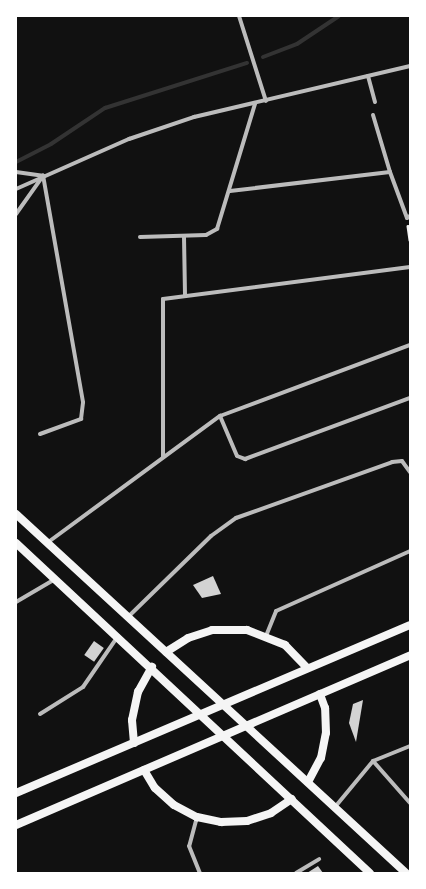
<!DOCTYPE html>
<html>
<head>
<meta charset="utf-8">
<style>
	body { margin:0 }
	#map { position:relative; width:426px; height:889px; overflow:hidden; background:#111; font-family:Ubuntu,sans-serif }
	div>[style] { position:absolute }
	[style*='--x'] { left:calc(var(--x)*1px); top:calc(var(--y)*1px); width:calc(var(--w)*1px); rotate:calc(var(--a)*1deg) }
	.stream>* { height:4px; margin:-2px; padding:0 2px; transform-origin:2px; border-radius:2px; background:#333 }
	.building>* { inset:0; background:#d3d3d3; transform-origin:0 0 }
	.path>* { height:2.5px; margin:-1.25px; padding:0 1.25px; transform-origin:1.25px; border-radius:1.25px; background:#f5f5f5 }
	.minor>* { height:4px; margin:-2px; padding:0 2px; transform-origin:2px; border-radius:2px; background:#bcbcbc }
	.secondary>* { height:8px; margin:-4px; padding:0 4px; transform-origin:4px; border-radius:4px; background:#f5f5f5 }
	span { translate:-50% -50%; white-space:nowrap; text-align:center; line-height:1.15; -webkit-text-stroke:3px #fff; paint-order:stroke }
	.frame { position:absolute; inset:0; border:17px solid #fff; pointer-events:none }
</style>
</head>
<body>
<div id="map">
	<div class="stream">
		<i style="--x:263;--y:57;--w:36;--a:-21"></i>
		<i style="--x:297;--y:44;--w:50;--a:-33.7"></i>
		<i style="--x:16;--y:162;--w:39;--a:-27"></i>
		<i style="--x:51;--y:144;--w:65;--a:-33.7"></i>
		<i style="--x:105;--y:108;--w:149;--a:-17.6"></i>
	</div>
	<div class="building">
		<i style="clip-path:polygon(213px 576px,221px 594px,202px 598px,193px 585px)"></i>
		<i style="left:94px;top:641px;width:12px;height:17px;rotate:35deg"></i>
		<i style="clip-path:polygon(363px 700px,356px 742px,349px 723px,353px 704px)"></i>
		<i style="clip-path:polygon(318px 866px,323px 873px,307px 873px)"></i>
	</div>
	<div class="path">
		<i style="--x:408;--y:226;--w:14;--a:82"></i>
	</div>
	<div class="minor">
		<i style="--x:239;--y:16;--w:89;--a:72.4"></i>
		<i style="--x:368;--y:76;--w:27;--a:75"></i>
		<i style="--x:373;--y:115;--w:59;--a:73.4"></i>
		<i style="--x:390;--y:172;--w:49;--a:69.7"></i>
		<i style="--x:407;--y:218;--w:4;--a:-34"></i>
		<i style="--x:16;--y:172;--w:27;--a:8"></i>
		<i style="--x:16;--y:189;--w:124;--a:-23.9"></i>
		<i style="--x:129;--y:139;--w:69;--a:-18.7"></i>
		<i style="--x:194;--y:117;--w:222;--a:-13.3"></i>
		<i style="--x:230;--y:191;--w:161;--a:-6.8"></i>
		<i style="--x:16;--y:214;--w:47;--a:-54.6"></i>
		<i style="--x:140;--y:237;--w:66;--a:-1.7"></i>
		<i style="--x:206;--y:235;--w:13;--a:-29"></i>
		<i style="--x:217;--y:229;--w:131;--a:-73.1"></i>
		<i style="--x:184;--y:237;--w:58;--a:89"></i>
		<i style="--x:220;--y:416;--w:43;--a:67"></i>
		<i style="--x:237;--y:456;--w:9;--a:21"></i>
		<i style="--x:245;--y:459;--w:176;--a:-20.3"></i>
		<i style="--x:40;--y:434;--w:44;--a:-20.1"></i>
		<i style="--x:81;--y:419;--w:17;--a:-83"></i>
		<i style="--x:83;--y:402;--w:230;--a:-100"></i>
		<i style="--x:163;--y:457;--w:158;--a:-90"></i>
		<i style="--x:163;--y:299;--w:249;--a:-7.4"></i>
		<i style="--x:47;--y:543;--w:215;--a:-36.3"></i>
		<i style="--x:220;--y:416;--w:203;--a:-20.5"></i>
		<i style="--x:16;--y:602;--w:45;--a:-30.5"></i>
		<i style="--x:128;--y:617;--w:116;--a:-44.3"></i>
		<i style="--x:211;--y:536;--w:31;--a:-36"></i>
		<i style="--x:236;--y:518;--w:166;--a:-19.7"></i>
		<i style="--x:392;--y:462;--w:10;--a:-6"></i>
		<i style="--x:402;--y:461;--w:14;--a:54"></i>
		<i style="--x:266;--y:636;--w:27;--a:-68"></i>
		<i style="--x:276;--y:611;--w:147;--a:-24.1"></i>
		<i style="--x:40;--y:714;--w:51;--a:-32.1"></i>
		<i style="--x:83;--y:687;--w:62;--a:-55.5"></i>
		<i style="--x:373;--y:761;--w:56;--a:48.6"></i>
		<i style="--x:335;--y:807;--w:60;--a:-50.4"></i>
		<i style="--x:373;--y:761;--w:40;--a:-22"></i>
		<i style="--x:197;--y:817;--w:30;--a:105"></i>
		<i style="--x:189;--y:846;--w:29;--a:68"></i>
		<i style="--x:296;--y:873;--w:27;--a:-31"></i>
	</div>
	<div class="secondary">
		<i style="--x:16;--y:514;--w:530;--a:42.63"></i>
		<i style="--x:16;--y:543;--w:484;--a:43"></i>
		<i style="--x:166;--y:652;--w:26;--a:-32"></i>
		<i style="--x:188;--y:638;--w:25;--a:-18"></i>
		<i style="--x:212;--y:630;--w:35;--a:0"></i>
		<i style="--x:247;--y:630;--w:41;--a:21.5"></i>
		<i style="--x:285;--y:645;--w:32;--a:46"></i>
		<i style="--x:134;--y:743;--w:23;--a:-95"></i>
		<i style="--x:132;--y:720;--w:29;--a:-78"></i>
		<i style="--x:138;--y:692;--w:29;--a:-61"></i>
		<i style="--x:144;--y:770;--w:21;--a:59"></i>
		<i style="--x:155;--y:788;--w:25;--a:42"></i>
		<i style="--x:174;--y:805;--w:26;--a:28"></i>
		<i style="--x:197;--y:817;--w:25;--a:12"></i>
		<i style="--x:221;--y:822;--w:26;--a:-2"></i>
		<i style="--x:247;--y:821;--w:25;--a:-18"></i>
		<i style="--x:271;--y:813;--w:25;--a:-34"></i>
		<i style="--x:308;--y:782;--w:27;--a:-62"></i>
		<i style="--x:321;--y:758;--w:25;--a:-79"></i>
		<i style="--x:326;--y:733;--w:25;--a:-92"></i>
		<i style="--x:325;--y:708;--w:15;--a:-110"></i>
		<i style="--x:16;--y:793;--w:428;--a:-23.1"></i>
		<i style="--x:16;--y:825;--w:429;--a:-23.3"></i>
	</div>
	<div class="frame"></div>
</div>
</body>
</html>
